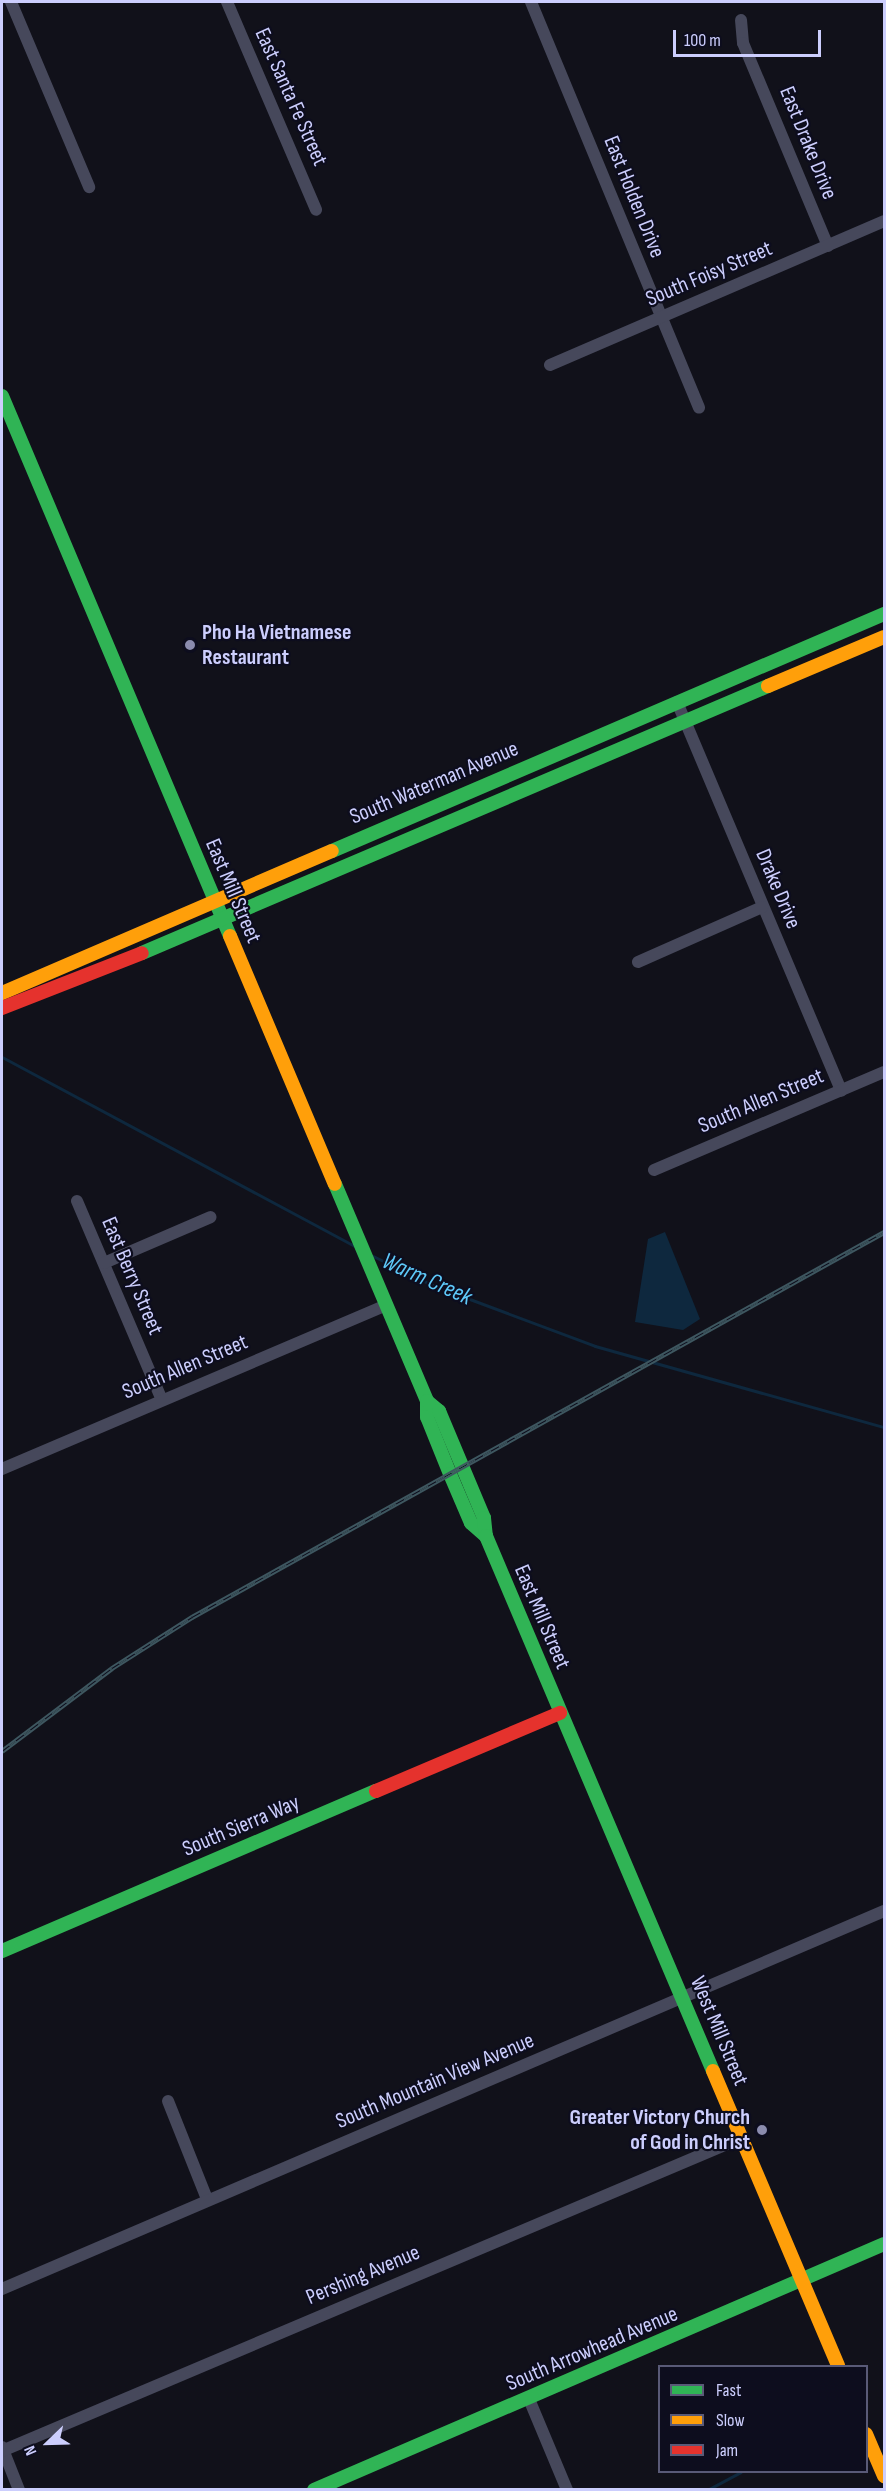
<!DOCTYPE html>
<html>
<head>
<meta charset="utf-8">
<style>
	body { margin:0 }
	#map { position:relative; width:886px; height:2491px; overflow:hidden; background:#11111a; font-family:"Sofia Sans Condensed",sans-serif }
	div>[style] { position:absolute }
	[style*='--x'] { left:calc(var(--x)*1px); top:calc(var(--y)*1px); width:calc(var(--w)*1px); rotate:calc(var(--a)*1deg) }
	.water>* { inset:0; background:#0e283e }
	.stream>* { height:3px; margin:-1.5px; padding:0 1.5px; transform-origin:1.5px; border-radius:1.5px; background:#0e283e }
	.street>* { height:12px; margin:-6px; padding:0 6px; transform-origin:6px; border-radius:6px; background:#46485b }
	.fast>* { height:14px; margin:-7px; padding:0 7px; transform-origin:7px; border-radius:7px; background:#30b455 }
	.slow>* { height:14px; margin:-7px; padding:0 7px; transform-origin:7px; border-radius:7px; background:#ff9f0a }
	.jam>* { height:14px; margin:-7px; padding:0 7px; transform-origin:7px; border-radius:7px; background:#e5322d }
	.rail>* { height:5px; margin-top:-2.5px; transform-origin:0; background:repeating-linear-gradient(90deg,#0d0d1e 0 9px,#3e5760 0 18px); box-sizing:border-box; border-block:2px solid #3e5760 }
	.dots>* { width:16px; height:16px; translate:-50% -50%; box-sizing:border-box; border:3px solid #0d0d1e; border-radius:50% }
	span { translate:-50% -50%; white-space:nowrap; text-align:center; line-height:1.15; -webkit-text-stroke:4.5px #0d0d1e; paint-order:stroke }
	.street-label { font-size:22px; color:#cccefd }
	.poi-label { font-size:22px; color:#cccefd; font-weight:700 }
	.left { translate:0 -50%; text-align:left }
	.right { translate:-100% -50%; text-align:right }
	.water-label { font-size:24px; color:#5ec9f9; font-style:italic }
	.frame { position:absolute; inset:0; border:3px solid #cccefd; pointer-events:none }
	.legend { position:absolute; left:658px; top:2365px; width:210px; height:108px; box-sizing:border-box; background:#0d0d1e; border:2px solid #595a77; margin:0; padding:8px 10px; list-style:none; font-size:18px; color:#cccefd }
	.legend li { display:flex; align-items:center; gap:12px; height:30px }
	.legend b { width:30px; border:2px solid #595a77 }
	.north { position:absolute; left:18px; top:2413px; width:60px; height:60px; -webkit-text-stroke:4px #0d0d1e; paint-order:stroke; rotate:247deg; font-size:16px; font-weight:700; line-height:24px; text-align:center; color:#cccefd }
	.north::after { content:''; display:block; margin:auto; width:21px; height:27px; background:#cccefd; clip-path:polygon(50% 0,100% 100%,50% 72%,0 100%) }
	.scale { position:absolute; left:673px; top:30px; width:148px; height:27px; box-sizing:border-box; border:3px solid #cccefd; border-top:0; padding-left:8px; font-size:18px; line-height:21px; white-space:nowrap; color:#cccefd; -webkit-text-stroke:4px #0d0d1e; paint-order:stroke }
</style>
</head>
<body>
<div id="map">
	<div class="water">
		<i style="clip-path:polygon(665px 1232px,700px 1319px,683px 1330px,635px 1322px,648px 1239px)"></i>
	</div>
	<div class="stream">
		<i style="--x:2;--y:1057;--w:400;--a:28.2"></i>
		<i style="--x:373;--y:1256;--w:66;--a:26.2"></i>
		<i style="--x:432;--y:1285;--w:174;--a:20.5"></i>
		<i style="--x:595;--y:1346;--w:300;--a:15.7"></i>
		<i style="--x:707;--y:2490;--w:38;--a:-28"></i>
	</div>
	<div class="street">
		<i style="--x:11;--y:2;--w:201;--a:67.1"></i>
		<i style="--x:227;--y:2;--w:226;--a:66.8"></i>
		<i style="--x:531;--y:2;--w:439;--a:67.5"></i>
		<i style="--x:741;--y:20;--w:23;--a:85"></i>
		<i style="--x:743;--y:43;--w:220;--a:67.3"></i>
		<i style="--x:550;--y:365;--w:364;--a:-23.3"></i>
		<i style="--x:677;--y:702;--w:422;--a:67.1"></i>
		<i style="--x:638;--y:962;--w:136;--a:-23.9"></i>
		<i style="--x:654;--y:1170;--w:250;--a:-23.1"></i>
		<i style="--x:77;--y:1201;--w:216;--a:66.9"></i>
		<i style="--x:104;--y:1263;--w:116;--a:-23.3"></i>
		<i style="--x:2;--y:1469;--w:418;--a:-23.1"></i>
		<i style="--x:168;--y:2101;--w:105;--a:68.3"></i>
		<i style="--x:2;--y:2289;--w:960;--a:-23.2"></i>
		<i style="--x:529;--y:2399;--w:99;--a:67.3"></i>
		<i style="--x:2;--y:2447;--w:46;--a:68.4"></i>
		<i style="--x:2;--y:2451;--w:803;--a:-22.95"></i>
	</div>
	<div class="fast">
		<i style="--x:2;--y:396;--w:586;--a:67.11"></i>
		<i style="--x:332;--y:851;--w:601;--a:-23.24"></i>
		<i style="--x:142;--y:953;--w:681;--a:-23.1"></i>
		<i style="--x:335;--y:1184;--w:236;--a:67"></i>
		<i style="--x:427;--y:1401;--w:16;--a:90"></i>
		<i style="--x:427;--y:1417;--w:61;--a:68"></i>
		<i style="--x:450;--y:1474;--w:53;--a:66.8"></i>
		<i style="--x:471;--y:1523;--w:20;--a:41"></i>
		<i style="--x:427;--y:1401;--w:16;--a:40"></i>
		<i style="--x:439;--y:1411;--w:116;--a:67.2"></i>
		<i style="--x:484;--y:1518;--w:18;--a:84"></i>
		<i style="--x:486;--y:1536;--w:581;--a:67.01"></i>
		<i style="--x:2;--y:1951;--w:407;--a:-23.2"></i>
		<i style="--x:314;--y:2490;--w:621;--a:-23.34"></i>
	</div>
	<div class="slow">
		<i style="--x:768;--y:686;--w:126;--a:-22.9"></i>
		<i style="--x:230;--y:936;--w:269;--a:67.1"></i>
		<i style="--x:2;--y:993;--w:359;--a:-23.3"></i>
		<i style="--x:713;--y:2071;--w:320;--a:67"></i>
		<i style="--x:866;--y:2434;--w:46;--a:66.8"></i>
	</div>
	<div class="jam">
		<i style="--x:2;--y:1008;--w:150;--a:-21.4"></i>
		<i style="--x:376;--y:1791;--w:200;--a:-23"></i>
	</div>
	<div class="rail">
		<i style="--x:2;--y:1751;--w:138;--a:-37"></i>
		<i style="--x:112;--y:1668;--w:95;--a:-32.5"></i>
		<i style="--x:192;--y:1617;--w:792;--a:-29.09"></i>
	</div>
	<div class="dots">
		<i style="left:190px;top:645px;background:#8b8cae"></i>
		<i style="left:762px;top:2130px;background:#8b8cae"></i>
	</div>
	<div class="street-label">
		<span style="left:291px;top:97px;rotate:66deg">East Santa Fe Street</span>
		<span style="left:808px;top:143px;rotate:68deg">East Drake Drive</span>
		<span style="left:634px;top:197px;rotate:68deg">East Holden Drive</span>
		<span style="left:709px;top:274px;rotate:-23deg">South Foisy Street</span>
		<span style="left:434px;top:783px;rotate:-23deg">South Waterman Avenue</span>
		<span style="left:778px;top:889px;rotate:67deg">Drake Drive</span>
		<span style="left:233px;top:891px;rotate:67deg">East Mill Street</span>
		<span style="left:761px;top:1101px;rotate:-23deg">South Allen Street</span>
		<span style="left:132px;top:1276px;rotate:67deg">East Berry Street</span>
		<span style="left:185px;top:1367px;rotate:-23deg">South Allen Street</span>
		<span style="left:542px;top:1617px;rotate:67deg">East Mill Street</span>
		<span style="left:241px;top:1826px;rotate:-23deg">South Sierra Way</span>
		<span style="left:719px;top:2031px;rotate:67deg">West Mill Street</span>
		<span style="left:435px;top:2081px;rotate:-23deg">South Mountain View Avenue</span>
		<span style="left:363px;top:2275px;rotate:-23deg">Pershing Avenue</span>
		<span style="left:592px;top:2349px;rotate:-23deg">South Arrowhead Avenue</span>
	</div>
	<div class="poi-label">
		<span class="left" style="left:202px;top:645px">Pho Ha Vietnamese<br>Restaurant</span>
		<span class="right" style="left:750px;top:2130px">Greater Victory Church<br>of God in Christ</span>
	</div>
	<div class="water-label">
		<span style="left:427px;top:1279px;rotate:24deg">Warm Creek</span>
	</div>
	<div class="frame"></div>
	<ul class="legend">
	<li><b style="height:8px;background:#30b455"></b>Fast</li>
	<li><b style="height:8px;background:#ff9f0a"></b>Slow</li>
	<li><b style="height:8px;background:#e5322d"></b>Jam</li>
	</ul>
	<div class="north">N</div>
	<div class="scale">100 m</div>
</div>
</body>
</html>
